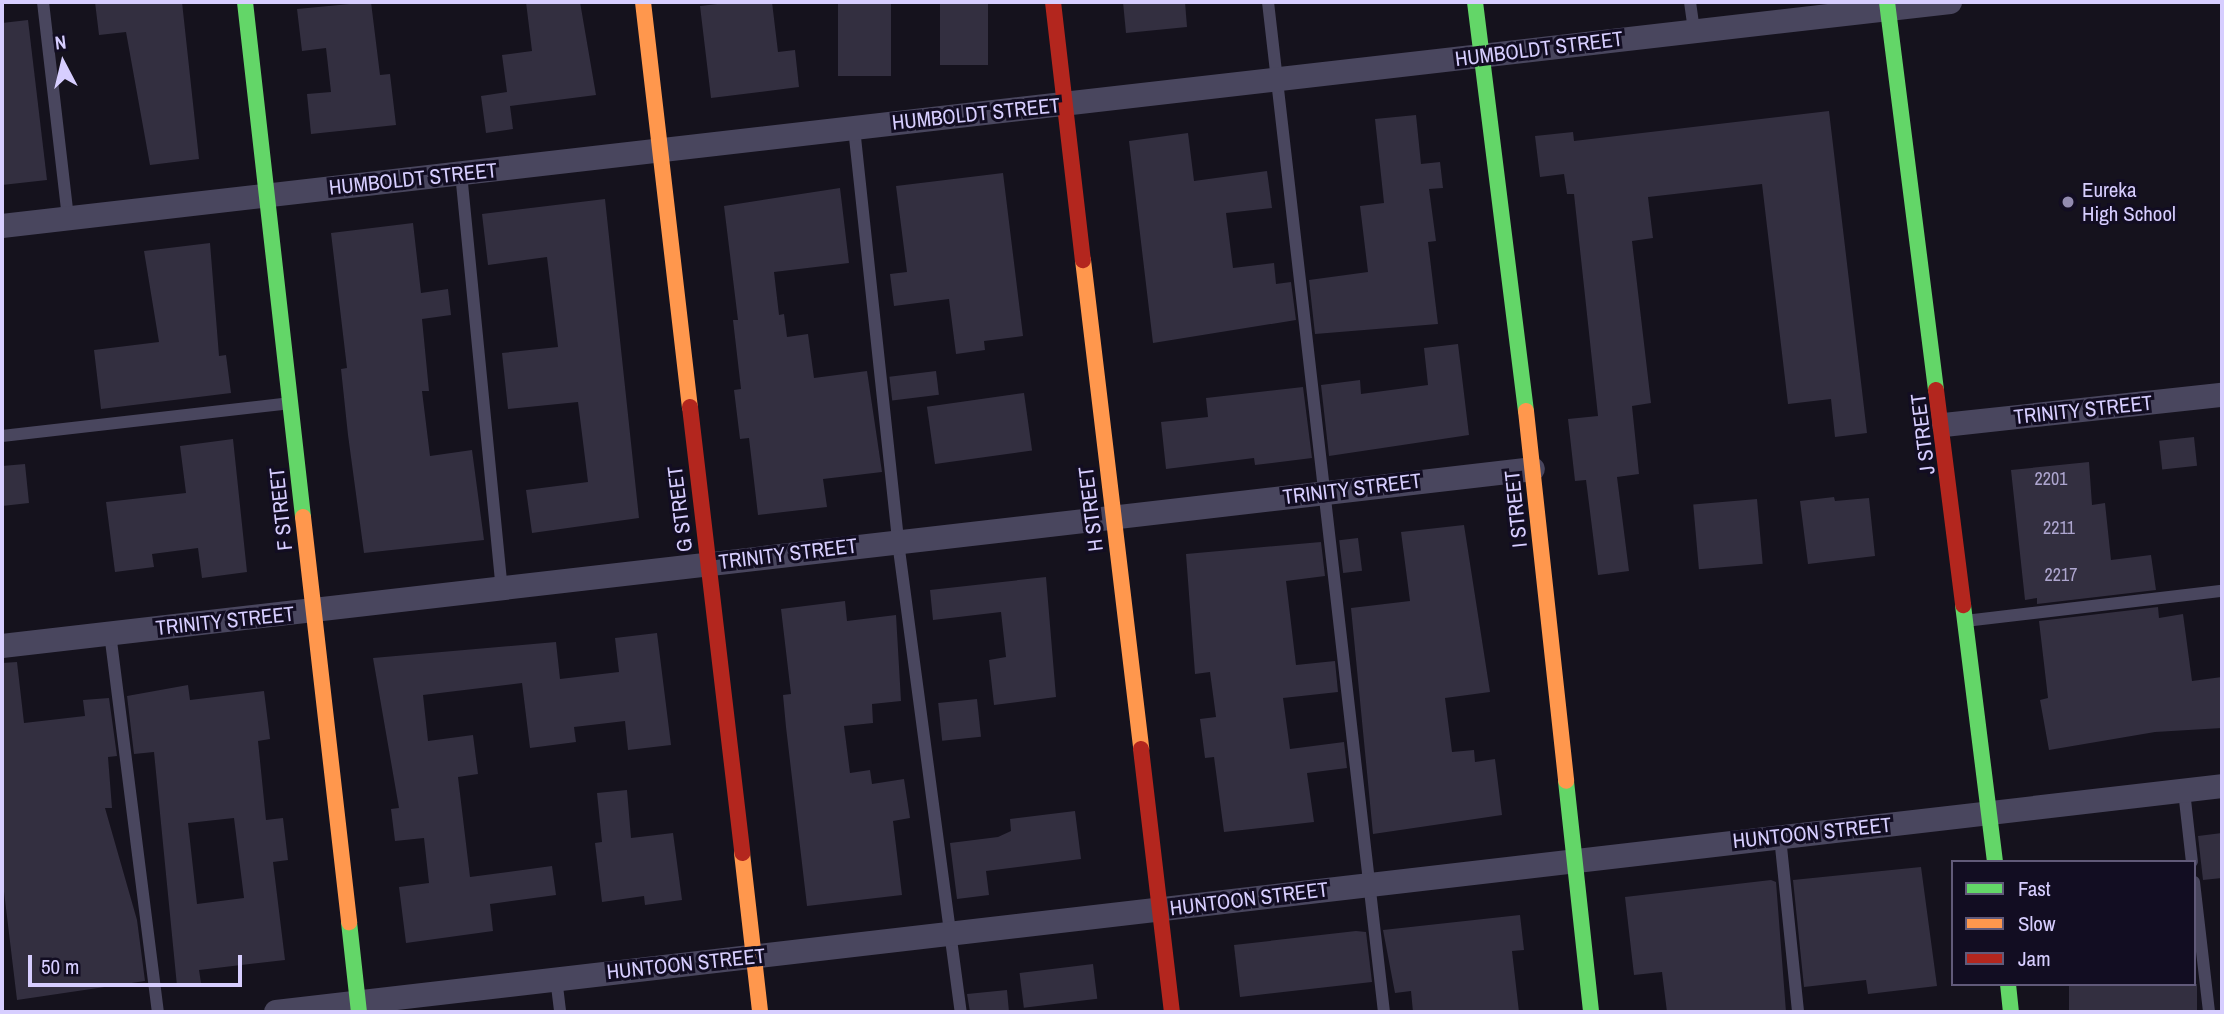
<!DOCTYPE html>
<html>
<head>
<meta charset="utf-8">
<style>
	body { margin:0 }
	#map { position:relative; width:2224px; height:1014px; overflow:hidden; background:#15121d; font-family:"Archivo Narrow",sans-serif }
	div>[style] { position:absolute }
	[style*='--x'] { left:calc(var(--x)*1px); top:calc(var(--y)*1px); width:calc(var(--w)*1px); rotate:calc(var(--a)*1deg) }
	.building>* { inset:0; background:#332f40; transform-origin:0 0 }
	.lane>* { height:12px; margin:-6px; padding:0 6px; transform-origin:6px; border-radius:6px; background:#49465e }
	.street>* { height:24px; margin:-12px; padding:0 12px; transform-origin:12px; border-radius:12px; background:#49465e }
	.fast>* { height:16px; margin:-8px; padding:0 8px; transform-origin:8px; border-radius:8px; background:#63d668 }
	.slow>* { height:16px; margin:-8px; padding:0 8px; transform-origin:8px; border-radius:8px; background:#ff974d }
	.jam>* { height:16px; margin:-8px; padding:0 8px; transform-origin:8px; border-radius:8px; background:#b3261e }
	.dots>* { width:19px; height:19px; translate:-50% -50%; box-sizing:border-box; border:4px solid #120d22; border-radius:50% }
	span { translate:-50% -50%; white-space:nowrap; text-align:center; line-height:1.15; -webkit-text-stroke:6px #120d22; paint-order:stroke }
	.number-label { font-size:18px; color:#aea6cf }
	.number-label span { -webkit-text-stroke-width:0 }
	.street-label { font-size:21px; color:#d7ceff }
	.poi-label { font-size:21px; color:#d7ceff }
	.left { translate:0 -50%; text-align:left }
	.frame { position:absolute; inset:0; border:4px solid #d7ceff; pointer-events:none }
	.legend { position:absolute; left:1951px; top:860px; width:245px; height:126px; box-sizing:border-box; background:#120d22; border:2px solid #615a7a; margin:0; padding:9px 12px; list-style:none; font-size:21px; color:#d7ceff }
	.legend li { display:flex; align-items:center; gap:14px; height:35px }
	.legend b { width:35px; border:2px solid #615a7a }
	.north { position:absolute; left:28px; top:28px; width:70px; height:70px; -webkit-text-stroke:5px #120d22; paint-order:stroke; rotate:353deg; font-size:19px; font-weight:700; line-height:28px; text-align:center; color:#d7ceff }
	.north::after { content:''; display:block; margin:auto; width:24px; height:32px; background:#d7ceff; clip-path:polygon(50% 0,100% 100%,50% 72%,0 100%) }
	.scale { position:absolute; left:28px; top:955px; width:214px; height:32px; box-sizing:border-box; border:4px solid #d7ceff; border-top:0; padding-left:9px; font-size:21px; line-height:24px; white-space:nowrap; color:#d7ceff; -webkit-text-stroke:5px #120d22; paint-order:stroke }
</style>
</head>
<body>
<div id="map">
	<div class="building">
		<i style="clip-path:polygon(95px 2px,182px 2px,199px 159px,150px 165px,126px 32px,99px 35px)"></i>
		<i style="clip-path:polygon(371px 2px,380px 75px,390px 74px,396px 125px,311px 134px,307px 94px,331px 92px,326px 48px,302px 51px,297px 9px)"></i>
		<i style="clip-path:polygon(526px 2px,580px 2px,596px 95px,510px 106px,513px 129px,486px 133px,481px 96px,507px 92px,502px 55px,532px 51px)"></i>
		<i style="clip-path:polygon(735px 2px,772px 2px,778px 52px,795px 50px,799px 87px,711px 98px,700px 6px)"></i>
		<i style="left:838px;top:2px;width:53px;height:74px"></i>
		<i style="left:940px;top:2px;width:48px;height:63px"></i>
		<i style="clip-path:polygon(1123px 2px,1185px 2px,1187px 27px,1126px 33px)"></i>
		<i style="clip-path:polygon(28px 20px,47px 180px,2px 185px,2px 23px)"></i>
		<i style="clip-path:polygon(1829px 111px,1867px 433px,1835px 437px,1831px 399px,1788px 404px,1762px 184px,1648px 197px,1653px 238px,1632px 241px,1651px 403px,1632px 406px,1639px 474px,1617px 477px,1629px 571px,1598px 575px,1586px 480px,1575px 481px,1568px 419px,1598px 416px,1574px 194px,1567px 194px,1564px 174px,1540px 177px,1535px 136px,1573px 132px,1574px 141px)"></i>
		<i style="clip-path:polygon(1416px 115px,1421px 164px,1440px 162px,1443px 188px,1429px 189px,1436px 241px,1428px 242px,1438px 324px,1315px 334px,1309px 280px,1368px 272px,1360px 206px,1384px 203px,1375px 119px)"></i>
		<i style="clip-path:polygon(1188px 133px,1194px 181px,1267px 171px,1272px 208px,1226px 213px,1233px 268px,1274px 263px,1276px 284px,1291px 282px,1296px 320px,1153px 343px,1129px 141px)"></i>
		<i style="clip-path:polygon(1003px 173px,1023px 336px,984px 341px,985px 350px,956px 354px,949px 299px,894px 306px,890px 274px,907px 272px,896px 186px)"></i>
		<i style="clip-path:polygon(840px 188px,849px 263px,774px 272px,779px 315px,784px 314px,787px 337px,808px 334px,814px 378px,867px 371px,882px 472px,823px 479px,827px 507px,758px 515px,749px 438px,740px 439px,734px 390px,741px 389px,733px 320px,738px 320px,724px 206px)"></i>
		<i style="clip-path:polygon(605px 199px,639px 518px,532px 533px,526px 490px,588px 482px,578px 402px,508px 409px,502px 353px,558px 347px,547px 257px,488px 265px,482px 214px)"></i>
		<i style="clip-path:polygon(413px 223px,421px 293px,448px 289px,451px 315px,422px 319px,429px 391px,422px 391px,430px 456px,472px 450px,484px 540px,364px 553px,348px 435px,341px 369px,347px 368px,331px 233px)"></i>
		<i style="clip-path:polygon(210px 243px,219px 356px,226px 355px,231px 393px,101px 409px,94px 350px,159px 342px,144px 251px)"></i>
		<i style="clip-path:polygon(1458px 344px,1469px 435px,1329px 456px,1321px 385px,1360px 380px,1361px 394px,1428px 385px,1424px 348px)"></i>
		<i style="left:936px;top:371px;width:24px;height:47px;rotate:83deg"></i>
		<i style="clip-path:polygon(1303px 387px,1312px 458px,1255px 465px,1254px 458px,1166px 469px,1161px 422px,1208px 417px,1206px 398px)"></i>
		<i style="left:1024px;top:393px;width:58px;height:98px;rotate:82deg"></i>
		<i style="left:2194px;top:437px;width:29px;height:35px;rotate:84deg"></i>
		<i style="clip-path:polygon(233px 439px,247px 572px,202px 578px,198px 548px,152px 554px,154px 567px,115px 572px,106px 502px,186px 493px,180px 446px)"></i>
		<i style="clip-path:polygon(2089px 462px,2092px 505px,2105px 503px,2111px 560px,2151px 555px,2156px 590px,2037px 604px,2037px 598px,2025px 600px,2011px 470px)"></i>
		<i style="clip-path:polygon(25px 464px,29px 503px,2px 506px,2px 466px)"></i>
		<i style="clip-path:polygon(1834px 497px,1835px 501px,1869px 498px,1875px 556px,1808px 564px,1800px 501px)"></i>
		<i style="left:1757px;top:499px;width:65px;height:64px;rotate:85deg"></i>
		<i style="clip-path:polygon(1464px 525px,1490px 692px,1445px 698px,1452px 752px,1474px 750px,1475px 762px,1495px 759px,1502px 815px,1373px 834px,1351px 608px,1410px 601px,1401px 532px)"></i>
		<i style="left:1358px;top:538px;width:33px;height:19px;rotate:83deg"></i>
		<i style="clip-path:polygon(1321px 542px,1325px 576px,1286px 581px,1296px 665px,1335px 661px,1338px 692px,1283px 698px,1290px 749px,1344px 742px,1347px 768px,1307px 773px,1314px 822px,1224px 832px,1214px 757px,1205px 758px,1200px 719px,1216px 717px,1210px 672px,1195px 674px,1186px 554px)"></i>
		<i style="clip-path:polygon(1046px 577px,1056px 697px,994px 705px,989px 660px,1006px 657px,1001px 612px,933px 620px,930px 590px)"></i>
		<i style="clip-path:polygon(845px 601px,847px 621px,896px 615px,901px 701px,872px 704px,873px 723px,844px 726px,850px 773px,870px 770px,872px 784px,904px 779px,910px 818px,893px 821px,902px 895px,807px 906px,786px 727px,783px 695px,791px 694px,781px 609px)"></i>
		<i style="clip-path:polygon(2158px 607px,2159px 618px,2183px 614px,2192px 681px,2222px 677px,2222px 728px,2155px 732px,2049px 750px,2040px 700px,2048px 698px,2039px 621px)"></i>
		<i style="clip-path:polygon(657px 633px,671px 745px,628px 750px,625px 721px,574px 727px,576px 742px,530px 748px,522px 683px,423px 695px,428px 741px,473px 735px,478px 774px,458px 777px,470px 877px,552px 866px,556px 895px,490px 904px,493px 931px,406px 943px,399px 887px,429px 883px,424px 838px,395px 841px,391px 809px,399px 808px,373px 658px,556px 642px,560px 679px,619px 672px,615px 638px)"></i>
		<i style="clip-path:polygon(17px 662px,24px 723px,85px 716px,83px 700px,109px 698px,117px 756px,108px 757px,112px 808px,105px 808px,137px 920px,145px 981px,17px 1000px,2px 875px,2px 663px)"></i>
		<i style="clip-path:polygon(evenodd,188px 685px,190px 700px,264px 691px,270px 739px,258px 741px,266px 820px,283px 818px,288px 860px,273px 862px,285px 960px,199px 970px,201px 983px,177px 986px,154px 752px,134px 754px,127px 696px,188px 685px,234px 818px,244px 898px,197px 904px,188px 823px,234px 818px)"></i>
		<i style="left:977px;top:699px;width:38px;height:39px;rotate:84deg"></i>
		<i style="clip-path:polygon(627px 790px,631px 838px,673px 833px,682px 900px,645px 905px,644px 896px,602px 902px,595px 843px,602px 842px,597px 793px)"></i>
		<i style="clip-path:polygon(1075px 811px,1081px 859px,986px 871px,989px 895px,957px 899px,950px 843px,998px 837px,1011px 831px,1010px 819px)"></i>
		<i style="clip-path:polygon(2222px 833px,2222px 878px,2203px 880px,2198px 836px)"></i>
		<i style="clip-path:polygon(1921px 867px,1937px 986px,1868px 994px,1866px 980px,1804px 987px,1793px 880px)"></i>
		<i style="clip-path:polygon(1771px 880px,1776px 882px,1786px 1012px,1667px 1012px,1662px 972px,1634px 975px,1625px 897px)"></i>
		<i style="clip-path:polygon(1520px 915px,1524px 950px,1512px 951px,1519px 1012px,1413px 1012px,1411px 991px,1395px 993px,1383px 930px)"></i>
		<i style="clip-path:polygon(1356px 931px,1366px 932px,1372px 982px,1240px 997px,1234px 945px)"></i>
		<i style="left:1093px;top:964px;width:35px;height:74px;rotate:83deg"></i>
		<i style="left:2069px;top:984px;width:128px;height:28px"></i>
		<i style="clip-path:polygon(1007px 990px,1009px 1012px,970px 1012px,967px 994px)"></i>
	</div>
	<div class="lane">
		<i style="--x:43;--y:2;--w:217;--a:83.4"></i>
		<i style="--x:1268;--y:2;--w:1017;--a:83.45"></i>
		<i style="--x:1690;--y:2;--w:29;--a:82"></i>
		<i style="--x:854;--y:128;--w:416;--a:83.9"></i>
		<i style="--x:898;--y:542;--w:474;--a:82.4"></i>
		<i style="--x:461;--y:173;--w:417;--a:84.4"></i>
		<i style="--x:2;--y:436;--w:291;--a:-6.5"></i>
		<i style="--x:1965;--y:621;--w:259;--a:-6.7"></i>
		<i style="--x:110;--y:633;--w:382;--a:82.8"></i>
		<i style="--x:2184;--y:791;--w:71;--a:83.6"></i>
		<i style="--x:1780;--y:837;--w:176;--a:84.1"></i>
		<i style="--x:2194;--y:882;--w:131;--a:83.4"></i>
		<i style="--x:556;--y:978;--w:34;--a:83"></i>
	</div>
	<div class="street">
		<i style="--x:2;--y:226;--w:1961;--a:-6.56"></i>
		<i style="--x:1944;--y:425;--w:280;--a:-6.2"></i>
		<i style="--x:2;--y:646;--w:1541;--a:-6.59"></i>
		<i style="--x:276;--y:1012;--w:1959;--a:-6.62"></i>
	</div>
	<div class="fast">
		<i style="--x:245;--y:2;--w:518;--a:83.57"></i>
		<i style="--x:1475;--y:2;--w:412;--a:82.9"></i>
		<i style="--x:1887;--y:2;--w:391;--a:82.8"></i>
		<i style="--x:1963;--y:605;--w:259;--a:82.9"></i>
		<i style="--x:1566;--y:781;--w:232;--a:83.8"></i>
		<i style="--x:349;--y:922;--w:91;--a:83.7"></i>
		<i style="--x:2008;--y:984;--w:28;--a:84"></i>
	</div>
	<div class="slow">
		<i style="--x:643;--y:2;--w:408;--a:83.4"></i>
		<i style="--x:1083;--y:260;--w:492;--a:83.2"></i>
		<i style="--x:1526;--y:411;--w:372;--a:83.8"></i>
		<i style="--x:303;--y:517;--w:408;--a:83.5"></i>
		<i style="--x:742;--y:853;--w:160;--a:83.5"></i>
	</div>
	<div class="jam">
		<i style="--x:1053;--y:2;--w:260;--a:83.4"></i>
		<i style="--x:1936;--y:390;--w:217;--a:82.8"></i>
		<i style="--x:690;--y:407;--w:449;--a:83.3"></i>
		<i style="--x:1141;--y:749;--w:265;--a:83.3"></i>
	</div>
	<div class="dots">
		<i style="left:2068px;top:202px;background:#938cb0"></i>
	</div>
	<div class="number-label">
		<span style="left:2051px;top:479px">2201</span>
		<span style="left:2059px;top:528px">2211</span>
		<span style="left:2061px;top:575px">2217</span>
	</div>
	<div class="street-label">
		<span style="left:1539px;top:49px;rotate:-7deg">HUMBOLDT STREET</span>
		<span style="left:976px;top:114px;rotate:-6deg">HUMBOLDT STREET</span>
		<span style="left:413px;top:179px;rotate:-6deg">HUMBOLDT STREET</span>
		<span style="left:2083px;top:410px;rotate:-6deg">TRINITY STREET</span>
		<span style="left:1923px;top:434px;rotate:-97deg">J STREET</span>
		<span style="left:1352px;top:489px;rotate:-7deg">TRINITY STREET</span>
		<span style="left:281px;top:509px;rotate:-96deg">F STREET</span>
		<span style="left:680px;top:509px;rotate:-97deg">G STREET</span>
		<span style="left:1091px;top:509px;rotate:-97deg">H STREET</span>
		<span style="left:1516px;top:509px;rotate:-96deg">I STREET</span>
		<span style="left:788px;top:554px;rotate:-7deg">TRINITY STREET</span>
		<span style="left:225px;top:621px;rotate:-6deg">TRINITY STREET</span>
		<span style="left:1812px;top:833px;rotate:-6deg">HUNTOON STREET</span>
		<span style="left:1249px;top:899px;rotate:-7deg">HUNTOON STREET</span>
		<span style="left:686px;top:964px;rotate:-6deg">HUNTOON STREET</span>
	</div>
	<div class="poi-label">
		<span class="left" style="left:2082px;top:202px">Eureka<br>High School</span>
	</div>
	<div class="frame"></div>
	<ul class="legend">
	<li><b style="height:9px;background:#63d668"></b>Fast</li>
	<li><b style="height:9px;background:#ff974d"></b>Slow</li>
	<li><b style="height:9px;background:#b3261e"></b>Jam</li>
	</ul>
	<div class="north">N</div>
	<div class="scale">50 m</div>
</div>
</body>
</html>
